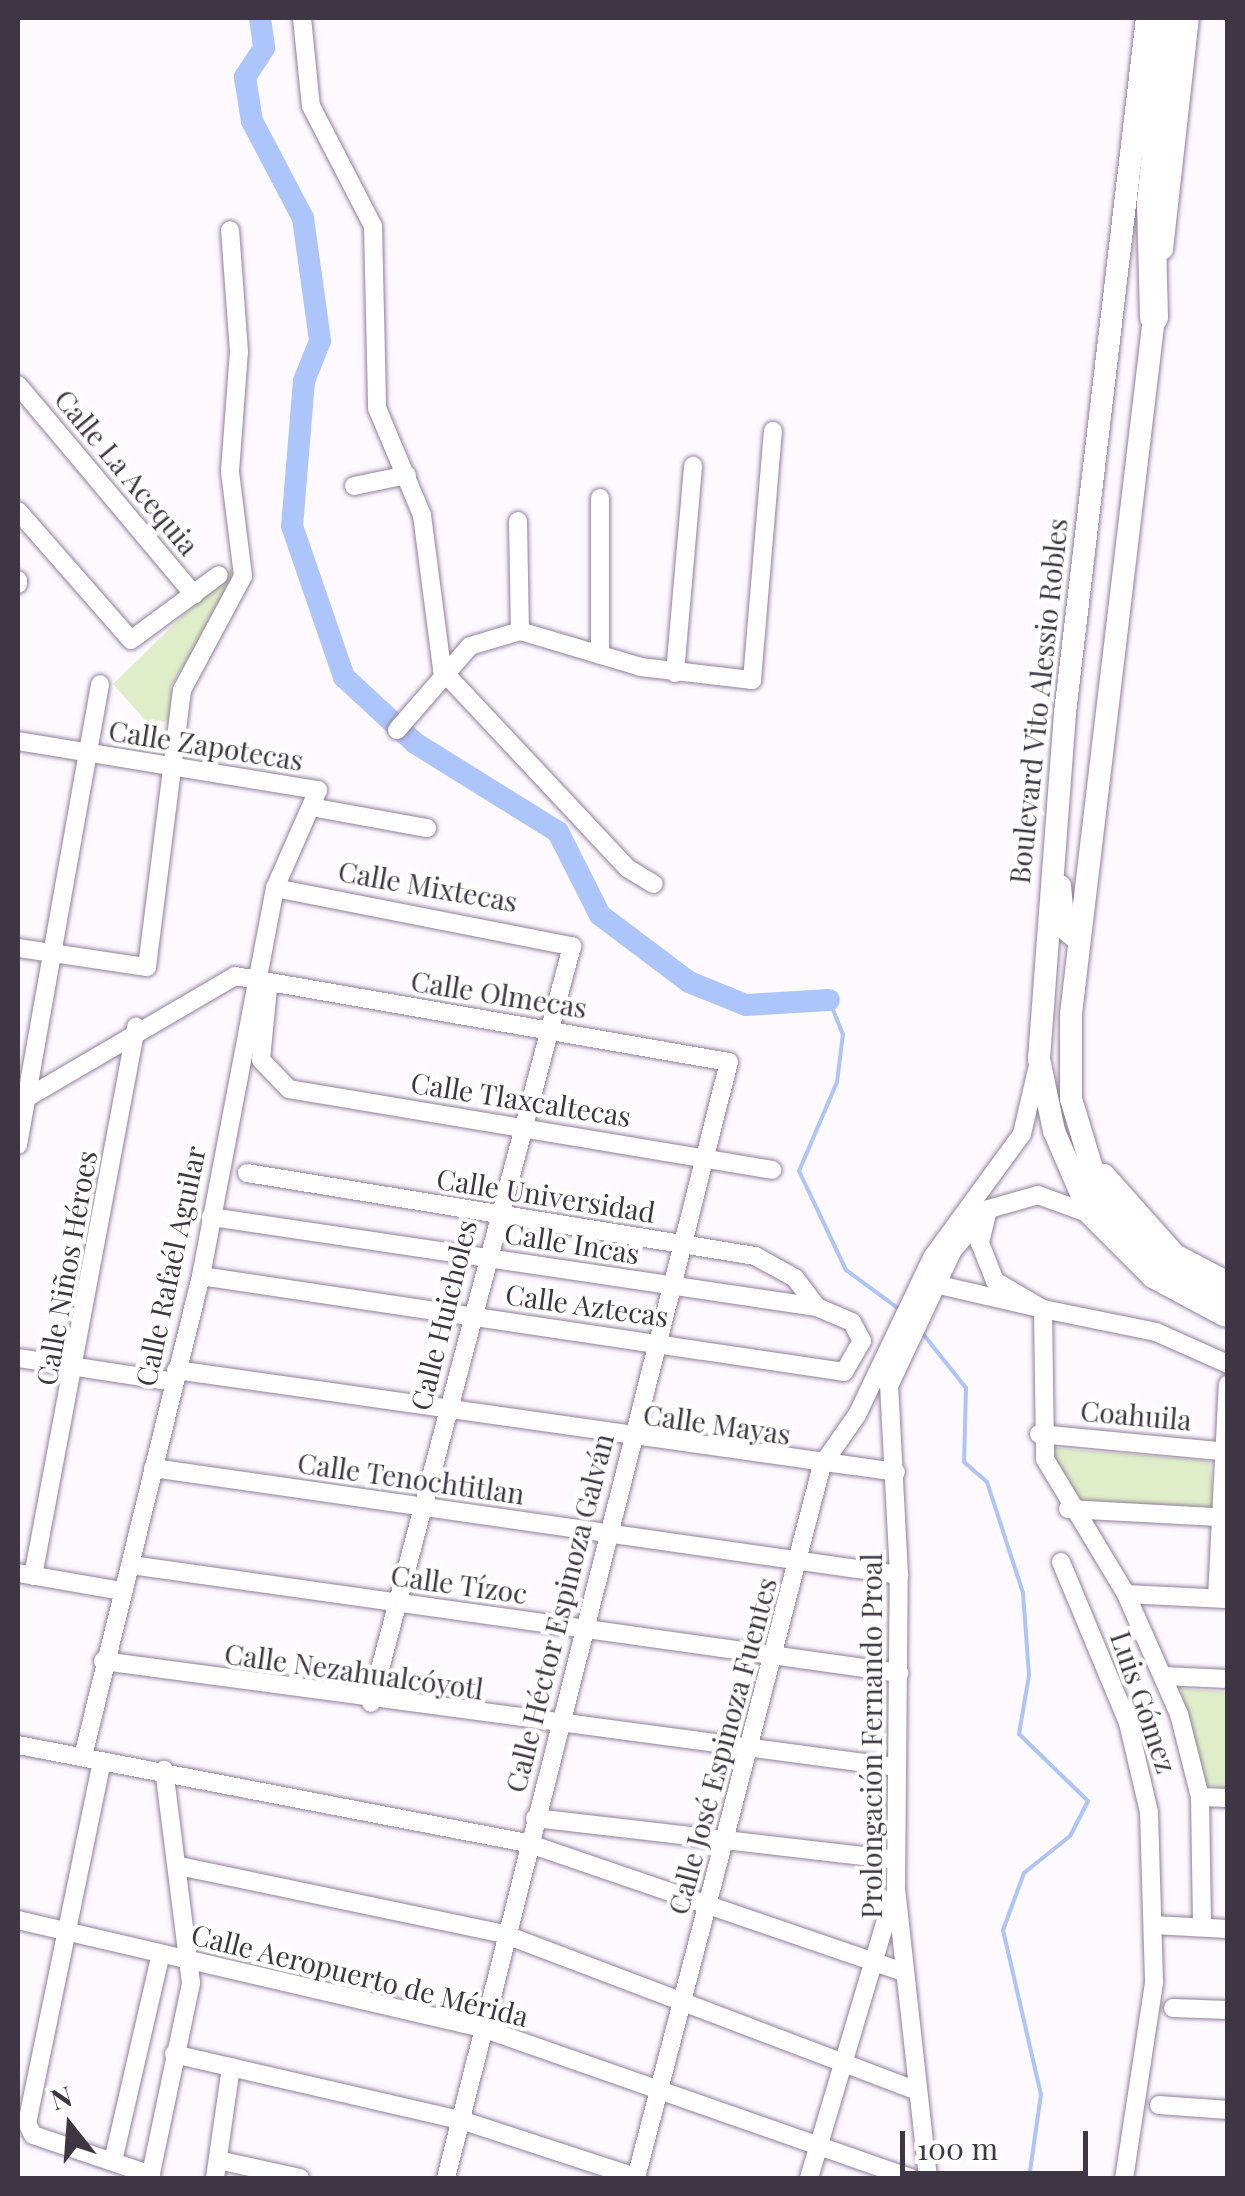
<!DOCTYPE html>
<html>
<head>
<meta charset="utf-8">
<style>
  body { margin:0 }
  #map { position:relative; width:1245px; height:2196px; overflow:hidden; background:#fdf9ff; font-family:"Playfair Display",serif }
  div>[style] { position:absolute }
  .green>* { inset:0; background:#dfeec9 }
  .stream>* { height:4px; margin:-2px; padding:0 2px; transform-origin:2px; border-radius:2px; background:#acc5fa }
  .river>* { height:22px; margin:-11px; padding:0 11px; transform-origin:11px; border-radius:11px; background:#acc5fa }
  .roads { filter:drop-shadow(0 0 2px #917f9a) drop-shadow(0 0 2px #917f9a) }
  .minor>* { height:18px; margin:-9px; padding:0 9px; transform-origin:9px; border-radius:9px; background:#fff }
  .major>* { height:22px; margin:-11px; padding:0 11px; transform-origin:11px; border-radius:11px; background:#fff }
  .highway>* { height:28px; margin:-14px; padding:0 14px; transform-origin:14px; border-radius:14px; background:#fff }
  span { translate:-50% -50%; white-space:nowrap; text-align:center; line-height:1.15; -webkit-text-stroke:8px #fff; paint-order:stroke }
  .street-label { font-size:28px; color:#3e3642 }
  .frame { position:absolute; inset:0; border:20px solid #3e3642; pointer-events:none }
  .north { position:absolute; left:20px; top:2076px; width:100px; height:100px; -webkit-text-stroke:8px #fff; paint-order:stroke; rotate:343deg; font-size:28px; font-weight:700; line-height:40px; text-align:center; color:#3e3642 }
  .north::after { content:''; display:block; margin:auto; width:35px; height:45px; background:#3e3642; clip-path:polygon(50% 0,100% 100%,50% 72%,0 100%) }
  .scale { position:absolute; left:900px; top:2131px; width:188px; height:45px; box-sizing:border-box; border:5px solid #3e3642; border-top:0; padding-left:12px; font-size:30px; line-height:35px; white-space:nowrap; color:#3e3642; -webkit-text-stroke:8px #fff; paint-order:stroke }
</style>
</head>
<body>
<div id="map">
  <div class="green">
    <div style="clip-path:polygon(236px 564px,241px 576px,171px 686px,172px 719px,150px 726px,113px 684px)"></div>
    <div style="clip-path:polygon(1045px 1447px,1210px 1461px,1214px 1509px,1070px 1500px)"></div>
    <div style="clip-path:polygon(1180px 1688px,1227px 1692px,1227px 1787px,1207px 1786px)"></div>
  </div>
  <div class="stream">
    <div style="left:829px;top:1000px;width:37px;rotate:68deg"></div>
    <div style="left:843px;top:1034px;width:48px;rotate:97.1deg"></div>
    <div style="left:837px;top:1082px;width:97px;rotate:113.1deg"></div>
    <div style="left:799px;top:1171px;width:110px;rotate:64.6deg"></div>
    <div style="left:846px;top:1270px;width:66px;rotate:36.3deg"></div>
    <div style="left:920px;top:1330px;width:74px;rotate:51.6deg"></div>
    <div style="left:966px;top:1388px;width:74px;rotate:91.5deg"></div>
    <div style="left:964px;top:1462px;width:30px;rotate:41deg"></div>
    <div style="left:987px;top:1482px;width:117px;rotate:72deg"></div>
    <div style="left:1023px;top:1593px;width:82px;rotate:85.8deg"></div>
    <div style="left:1029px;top:1675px;width:60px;rotate:99.6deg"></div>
    <div style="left:1019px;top:1734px;width:96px;rotate:44.2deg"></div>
    <div style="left:1088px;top:1801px;width:39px;rotate:117deg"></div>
    <div style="left:1070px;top:1836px;width:59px;rotate:141.2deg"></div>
    <div style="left:1024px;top:1873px;width:61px;rotate:110.2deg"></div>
    <div style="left:1003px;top:1930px;width:168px;rotate:77deg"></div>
    <div style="left:1041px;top:2094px;width:85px;rotate:98.1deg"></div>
  </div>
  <div class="river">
    <div style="left:260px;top:18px;width:30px;rotate:82deg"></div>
    <div style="left:264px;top:48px;width:35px;rotate:123deg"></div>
    <div style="left:245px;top:77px;width:45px;rotate:81deg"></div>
    <div style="left:252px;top:121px;width:110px;rotate:62.3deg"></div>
    <div style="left:303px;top:218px;width:124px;rotate:82.1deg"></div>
    <div style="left:320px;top:341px;width:43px;rotate:111.8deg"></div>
    <div style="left:304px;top:381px;width:145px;rotate:94.7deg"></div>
    <div style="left:292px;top:526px;width:160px;rotate:71deg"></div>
    <div style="left:344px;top:677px;width:97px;rotate:42.9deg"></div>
    <div style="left:415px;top:743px;width:168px;rotate:31.9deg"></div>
    <div style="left:558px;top:832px;width:93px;rotate:63.2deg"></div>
    <div style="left:600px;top:915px;width:111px;rotate:37deg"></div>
    <div style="left:689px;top:982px;width:61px;rotate:22deg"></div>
    <div style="left:746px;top:1005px;width:83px;rotate:-3.4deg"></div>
  </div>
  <div class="roads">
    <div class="minor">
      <div style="left:302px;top:18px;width:88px;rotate:84.2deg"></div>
      <div style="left:311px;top:106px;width:135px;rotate:62.7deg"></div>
      <div style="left:373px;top:226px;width:182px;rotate:88.7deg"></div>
      <div style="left:377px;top:408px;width:116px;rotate:67.2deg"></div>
      <div style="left:422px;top:515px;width:156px;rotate:82.6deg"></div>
      <div style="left:18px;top:385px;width:274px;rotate:50deg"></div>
      <div style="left:354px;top:486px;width:54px;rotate:-11.7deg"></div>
      <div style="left:600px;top:498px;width:157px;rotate:90deg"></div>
      <div style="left:18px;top:511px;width:171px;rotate:48.8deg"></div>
      <div style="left:131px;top:640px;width:109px;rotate:-36.5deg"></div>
      <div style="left:518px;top:521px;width:110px;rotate:89deg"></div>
      <div style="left:18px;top:584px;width:4px;rotate:-90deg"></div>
      <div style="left:442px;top:670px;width:271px;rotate:46.9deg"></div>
      <div style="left:627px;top:868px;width:31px;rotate:31deg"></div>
      <div style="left:675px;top:673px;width:208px;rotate:-85deg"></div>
      <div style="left:397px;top:730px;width:111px;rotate:-49deg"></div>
      <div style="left:470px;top:646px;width:52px;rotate:-16.7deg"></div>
      <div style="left:520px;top:631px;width:126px;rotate:16.6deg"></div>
      <div style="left:641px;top:667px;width:112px;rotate:6.7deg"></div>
      <div style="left:752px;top:680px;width:250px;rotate:-85.2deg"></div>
      <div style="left:18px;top:741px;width:304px;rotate:9.3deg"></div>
      <div style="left:318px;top:790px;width:107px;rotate:113.7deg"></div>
      <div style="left:275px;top:888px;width:395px;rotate:100.8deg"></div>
      <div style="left:201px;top:1276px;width:495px;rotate:103.8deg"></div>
      <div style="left:311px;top:807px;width:118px;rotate:10.3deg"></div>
      <div style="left:275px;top:888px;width:303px;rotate:11.1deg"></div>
      <div style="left:572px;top:946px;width:783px;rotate:104.87deg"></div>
      <div style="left:18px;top:948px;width:130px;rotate:8.4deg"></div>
      <div style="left:147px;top:967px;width:279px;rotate:-82.8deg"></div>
      <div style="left:182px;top:690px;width:129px;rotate:-61.8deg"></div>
      <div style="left:243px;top:576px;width:106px;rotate:-97.1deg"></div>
      <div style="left:230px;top:471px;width:119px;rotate:-85.7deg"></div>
      <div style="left:239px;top:352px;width:122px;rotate:-94.2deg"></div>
      <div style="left:268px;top:988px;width:72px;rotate:95.6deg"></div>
      <div style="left:261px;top:1060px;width:40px;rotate:46deg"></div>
      <div style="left:289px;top:1089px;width:490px;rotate:9.5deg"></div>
      <div style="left:18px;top:1103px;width:251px;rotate:-30.3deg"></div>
      <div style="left:235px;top:976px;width:501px;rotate:9.88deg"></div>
      <div style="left:729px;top:1062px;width:1151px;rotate:104.23deg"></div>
      <div style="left:18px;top:1145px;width:468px;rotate:-79.9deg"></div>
      <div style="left:247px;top:1173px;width:515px;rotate:9.28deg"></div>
      <div style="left:755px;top:1256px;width:46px;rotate:28.8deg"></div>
      <div style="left:795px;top:1278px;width:36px;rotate:53deg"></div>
      <div style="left:987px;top:1214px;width:30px;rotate:104deg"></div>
      <div style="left:980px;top:1243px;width:41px;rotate:68.5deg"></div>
      <div style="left:995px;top:1281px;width:56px;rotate:30.3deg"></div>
      <div style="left:1043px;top:1309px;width:115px;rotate:11.5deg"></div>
      <div style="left:1156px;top:1332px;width:79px;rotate:24deg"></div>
      <div style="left:201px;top:1276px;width:650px;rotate:8.49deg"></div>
      <div style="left:844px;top:1372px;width:36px;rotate:-60deg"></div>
      <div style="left:862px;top:1341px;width:21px;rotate:-118deg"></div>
      <div style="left:852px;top:1322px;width:38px;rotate:-157deg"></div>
      <div style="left:817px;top:1307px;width:613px;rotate:-171.55deg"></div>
      <div style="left:935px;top:1284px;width:111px;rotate:13deg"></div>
      <div style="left:1043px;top:1309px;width:150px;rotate:89.2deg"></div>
      <div style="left:1045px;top:1459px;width:157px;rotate:59deg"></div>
      <div style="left:1126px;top:1594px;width:131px;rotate:66.2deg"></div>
      <div style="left:1179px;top:1714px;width:86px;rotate:75.8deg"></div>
      <div style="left:1200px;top:1797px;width:130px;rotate:89.1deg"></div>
      <div style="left:18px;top:1358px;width:158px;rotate:8.7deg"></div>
      <div style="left:176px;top:1370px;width:727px;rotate:8.06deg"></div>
      <div style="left:1039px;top:1434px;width:190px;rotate:5.4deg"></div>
      <div style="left:153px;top:1468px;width:754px;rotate:8.16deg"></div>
      <div style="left:1068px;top:1509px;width:150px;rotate:3.1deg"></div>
      <div style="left:1061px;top:1562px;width:174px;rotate:67.4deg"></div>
      <div style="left:1128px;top:1723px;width:91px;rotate:76.7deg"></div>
      <div style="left:1149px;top:1812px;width:171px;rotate:88.3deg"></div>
      <div style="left:1154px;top:1983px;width:197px;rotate:98.7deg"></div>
      <div style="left:131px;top:1565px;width:776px;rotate:8deg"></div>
      <div style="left:18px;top:1573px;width:106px;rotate:9.8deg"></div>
      <div style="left:33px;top:1576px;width:559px;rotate:-79.37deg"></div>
      <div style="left:1126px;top:1594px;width:100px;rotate:2.9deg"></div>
      <div style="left:1217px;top:1598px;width:214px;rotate:-87.1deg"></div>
      <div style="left:103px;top:1661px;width:799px;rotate:7.62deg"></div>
      <div style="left:1163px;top:1676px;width:65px;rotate:2.6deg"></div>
      <div style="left:18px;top:1745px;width:518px;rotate:10.9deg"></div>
      <div style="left:527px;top:1843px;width:398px;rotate:18.9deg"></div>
      <div style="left:102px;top:1761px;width:370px;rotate:101.7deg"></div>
      <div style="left:27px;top:2123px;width:13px;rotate:63deg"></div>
      <div style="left:33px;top:2135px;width:125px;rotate:18.7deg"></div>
      <div style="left:1200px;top:1797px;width:28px;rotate:2deg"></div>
      <div style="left:535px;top:1818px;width:363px;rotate:6.6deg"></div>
      <div style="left:179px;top:1866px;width:332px;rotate:11.8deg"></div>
      <div style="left:504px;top:1934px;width:442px;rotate:20.8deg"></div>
      <div style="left:18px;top:1920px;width:476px;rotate:13.1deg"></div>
      <div style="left:482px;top:2028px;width:454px;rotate:19.3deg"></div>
      <div style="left:1153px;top:1925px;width:75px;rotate:3.1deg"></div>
      <div style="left:1173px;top:2008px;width:55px;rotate:2.1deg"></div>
      <div style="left:174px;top:2054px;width:294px;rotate:13deg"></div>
      <div style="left:461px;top:2120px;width:186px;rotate:18.1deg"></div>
      <div style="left:1159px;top:2105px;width:69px;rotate:4.1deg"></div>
      <div style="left:218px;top:2160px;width:84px;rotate:12.4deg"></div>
      <div style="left:113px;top:2161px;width:213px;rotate:-77deg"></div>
      <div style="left:150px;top:2178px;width:199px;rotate:-78.1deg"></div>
      <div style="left:191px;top:1983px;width:215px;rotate:-97.2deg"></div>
      <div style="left:215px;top:2178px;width:112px;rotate:-81.8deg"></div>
      <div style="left:636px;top:2178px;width:737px;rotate:-75.38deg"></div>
      <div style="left:822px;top:1465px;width:61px;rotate:-55deg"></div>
      <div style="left:857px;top:1415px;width:176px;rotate:-64.5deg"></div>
      <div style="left:933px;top:1256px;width:151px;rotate:-53.9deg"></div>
      <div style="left:1022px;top:1134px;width:71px;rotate:-76.9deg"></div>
      <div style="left:809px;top:2178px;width:293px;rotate:-73.4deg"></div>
      <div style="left:928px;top:2178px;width:290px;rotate:-96.3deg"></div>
      <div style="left:896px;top:1890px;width:315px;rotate:-89.5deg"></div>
      <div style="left:899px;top:1575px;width:189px;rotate:-93deg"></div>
      <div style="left:889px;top:1386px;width:150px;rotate:-64.8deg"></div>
      <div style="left:953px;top:1250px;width:55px;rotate:-48.7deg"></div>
      <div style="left:989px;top:1209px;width:51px;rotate:-15.9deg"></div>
      <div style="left:1038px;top:1195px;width:55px;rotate:20.1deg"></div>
    </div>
    <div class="major">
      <div style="left:1147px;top:18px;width:700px;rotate:96.73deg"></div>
      <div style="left:1065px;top:713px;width:347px;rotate:94.3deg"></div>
      <div style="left:1039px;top:1059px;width:74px;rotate:78.2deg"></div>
      <div style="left:1054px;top:1131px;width:90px;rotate:66.6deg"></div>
      <div style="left:1090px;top:1214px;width:89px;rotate:45deg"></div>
      <div style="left:1153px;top:1277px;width:81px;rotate:28.2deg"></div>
      <div style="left:1162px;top:249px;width:232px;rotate:-83.6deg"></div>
      <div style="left:1156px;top:301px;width:718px;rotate:96.8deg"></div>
      <div style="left:1071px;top:1014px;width:85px;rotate:90deg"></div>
      <div style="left:1071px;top:1099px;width:93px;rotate:73.1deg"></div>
      <div style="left:1098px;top:1188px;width:49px;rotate:57.6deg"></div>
      <div style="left:1124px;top:1229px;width:67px;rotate:40.8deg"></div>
      <div style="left:1175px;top:1273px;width:58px;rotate:26.6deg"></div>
      <div style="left:1060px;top:886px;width:42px;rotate:84.6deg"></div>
      <div style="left:1064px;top:928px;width:19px;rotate:39deg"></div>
      <div style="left:1104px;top:1175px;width:107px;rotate:48.4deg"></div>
      <div style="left:1175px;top:1255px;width:60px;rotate:27.8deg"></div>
    </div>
    <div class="highway">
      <div style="left:1154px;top:317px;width:114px;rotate:-91.5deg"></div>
      <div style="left:1151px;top:203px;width:186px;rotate:-84.4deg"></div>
    </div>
  </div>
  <div class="street-label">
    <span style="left:127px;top:472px;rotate:50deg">Calle La Acequia</span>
    <span style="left:1038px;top:701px;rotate:-84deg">Boulevard Vito Alessio Robles</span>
    <span style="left:206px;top:745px;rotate:9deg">Calle Zapotecas</span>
    <span style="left:428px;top:886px;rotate:10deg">Calle Mixtecas</span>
    <span style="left:499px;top:994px;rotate:9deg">Calle Olmecas</span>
    <span style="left:521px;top:1099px;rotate:9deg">Calle Tlaxcaltecas</span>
    <span style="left:546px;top:1195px;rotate:9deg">Calle Universidad</span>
    <span style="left:572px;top:1243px;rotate:9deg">Calle Incas</span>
    <span style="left:170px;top:1266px;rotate:-78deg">Calle Rafaél Aguilar</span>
    <span style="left:66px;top:1268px;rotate:-80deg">Calle Niños Héroes</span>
    <span style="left:587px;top:1305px;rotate:8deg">Calle Aztecas</span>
    <span style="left:443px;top:1315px;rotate:-76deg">Calle Huicholes</span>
    <span style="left:1136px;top:1415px;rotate:5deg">Coahuila</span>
    <span style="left:717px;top:1424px;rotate:8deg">Calle Mayas</span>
    <span style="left:411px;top:1478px;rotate:8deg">Calle Tenochtitlan</span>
    <span style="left:459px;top:1584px;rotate:8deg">Calle Tízoc</span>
    <span style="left:559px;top:1613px;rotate:-76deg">Calle Héctor Espinoza Galván</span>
    <span style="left:354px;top:1671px;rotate:8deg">Calle Nezahualcóyotl</span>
    <span style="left:1144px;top:1702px;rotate:71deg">Luis Gómez</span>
    <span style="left:871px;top:1736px;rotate:-90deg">Prolongación Fernando Proal</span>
    <span style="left:722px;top:1746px;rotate:-75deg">Calle José Espinoza Fuentes</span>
    <span style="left:360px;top:1975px;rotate:14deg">Calle Aeropuerto de Mérida</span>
  </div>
  <div class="frame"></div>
  <div class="north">N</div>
  <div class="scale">100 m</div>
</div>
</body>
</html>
